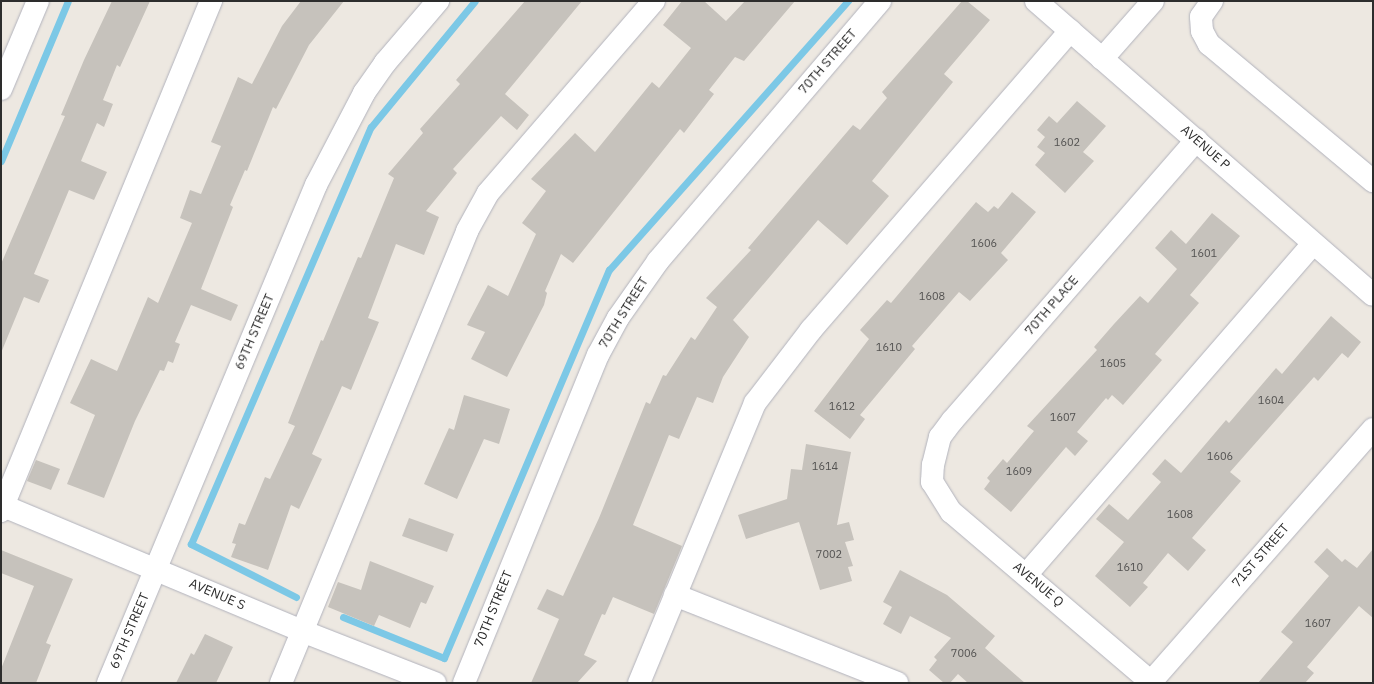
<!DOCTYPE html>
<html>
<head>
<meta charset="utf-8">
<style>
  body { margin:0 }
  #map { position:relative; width:1374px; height:684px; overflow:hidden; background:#ede8e1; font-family:"IBM Plex Sans",sans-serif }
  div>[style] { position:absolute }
  .stream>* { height:7px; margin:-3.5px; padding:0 3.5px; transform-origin:3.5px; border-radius:3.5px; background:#7cc8e6 }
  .building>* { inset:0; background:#c6c2bc }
  .roads { filter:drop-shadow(0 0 1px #b1b2bc) drop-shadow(0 0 1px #b1b2bc) }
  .minor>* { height:22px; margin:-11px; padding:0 11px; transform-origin:11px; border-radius:11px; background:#fff }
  span { translate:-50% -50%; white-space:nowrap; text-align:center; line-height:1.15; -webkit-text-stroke:3.5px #fff; paint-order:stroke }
  .number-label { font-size:11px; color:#535251 }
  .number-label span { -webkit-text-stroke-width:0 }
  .street-label { font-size:13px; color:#2d2d2d }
  .frame { position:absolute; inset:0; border:2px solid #2d2d2d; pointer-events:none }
</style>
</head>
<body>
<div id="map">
  <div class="stream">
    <div style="left:1px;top:161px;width:173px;rotate:-67.3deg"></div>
    <div style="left:296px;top:597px;width:118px;rotate:-153.2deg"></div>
    <div style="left:191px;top:544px;width:454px;rotate:-66.7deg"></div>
    <div style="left:371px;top:127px;width:163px;rotate:-50.5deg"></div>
    <div style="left:343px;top:617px;width:109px;rotate:22.1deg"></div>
    <div style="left:444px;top:658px;width:422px;rotate:-67deg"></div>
    <div style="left:609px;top:270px;width:360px;rotate:-48.4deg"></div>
  </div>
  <div class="building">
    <div style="clip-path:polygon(112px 1px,150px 1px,120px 67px,117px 65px,103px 100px,113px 104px,104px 127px,97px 123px,81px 161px,107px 172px,94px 200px,69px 190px,34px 274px,49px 280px,39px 303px,24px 297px,1px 353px,1px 264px,65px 116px,61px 115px,84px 60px)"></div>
    <div style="clip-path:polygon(301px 1px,344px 1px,309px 45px,276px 109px,273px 107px,247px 171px,245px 170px,230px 205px,233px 207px,201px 289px,238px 305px,231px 321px,191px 305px,175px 342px,180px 344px,173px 363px,168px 361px,164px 371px,160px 370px,135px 421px,104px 498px,67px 484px,95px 415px,70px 403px,91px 359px,117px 371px,148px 297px,158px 303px,192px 223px,180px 218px,190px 190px,201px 194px,221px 146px,211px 142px,238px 77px,252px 84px,282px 26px)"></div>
    <div style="clip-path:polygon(525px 1px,582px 1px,505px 94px,529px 115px,517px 130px,501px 116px,453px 169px,457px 173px,426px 211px,439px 217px,424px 255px,396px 244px,368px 318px,379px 322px,351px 390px,342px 386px,312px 454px,322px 459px,299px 509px,291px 505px,268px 570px,231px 557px,236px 544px,232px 543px,239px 523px,245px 525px,265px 477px,270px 479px,295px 426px,288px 423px,321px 340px,323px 341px,358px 257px,361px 258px,394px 178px,388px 174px,423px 133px,420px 129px,460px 84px,456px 80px)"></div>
    <div style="clip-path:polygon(682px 1px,704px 1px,726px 21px,745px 1px,795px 1px,744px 61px,735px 57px,709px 90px,714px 94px,684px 133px,680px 129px,573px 263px,561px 254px,545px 291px,547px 293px,544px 305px,507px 377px,471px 359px,485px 332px,467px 325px,488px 285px,508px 296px,536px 234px,522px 223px,546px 191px,531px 179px,575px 133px,595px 152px,652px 82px,659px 88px,691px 48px,663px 25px)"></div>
    <div style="clip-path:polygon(962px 1px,967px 1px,990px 20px,944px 74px,953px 82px,872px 181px,889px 196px,847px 245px,818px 220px,733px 320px,749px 337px,723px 377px,713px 403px,697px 397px,679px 439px,669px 435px,633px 525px,682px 546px,654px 614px,613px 597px,605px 615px,602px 614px,584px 655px,597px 661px,577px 683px,531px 683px,559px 619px,537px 609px,547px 589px,563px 596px,599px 518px,646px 402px,650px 404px,663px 375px,666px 376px,691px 337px,695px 340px,717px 307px,706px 298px,751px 250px,748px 248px,853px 125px,860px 130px,887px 98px,882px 92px)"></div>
    <div style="clip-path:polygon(1077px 101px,1106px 126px,1083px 152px,1094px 161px,1065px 193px,1035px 165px,1045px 153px,1037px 147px,1045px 137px,1037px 130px,1049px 116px,1057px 123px)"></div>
    <div style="clip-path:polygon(1012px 192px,1036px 212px,1001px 253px,1008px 260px,970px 301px,959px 292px,912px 346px,915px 349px,860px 415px,865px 419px,850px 439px,814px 411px,869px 339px,860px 330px,887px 300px,891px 303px,976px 202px,988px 212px,994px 206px,998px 209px)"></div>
    <div style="clip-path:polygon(1212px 213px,1240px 236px,1190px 295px,1199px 303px,1155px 354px,1162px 360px,1123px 405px,1112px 395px,1108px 400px,1106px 398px,1077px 432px,1088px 441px,1075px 456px,1066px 447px,1011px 512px,984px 489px,990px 481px,987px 478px,1003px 459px,1007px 463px,1034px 431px,1027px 426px,1097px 350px,1094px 347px,1114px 324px,1140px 296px,1148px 303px,1177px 269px,1155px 248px,1171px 230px,1186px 244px)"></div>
    <div style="clip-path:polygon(1331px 316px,1361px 342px,1348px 358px,1342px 353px,1318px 381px,1314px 377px,1230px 472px,1241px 481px,1192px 538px,1206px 550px,1188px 571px,1168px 553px,1143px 583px,1148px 587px,1130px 607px,1095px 576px,1124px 542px,1096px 519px,1109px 504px,1128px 520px,1161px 482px,1152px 474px,1165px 459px,1181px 473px,1226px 420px,1229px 423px,1276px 368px,1282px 374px)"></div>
    <div style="clip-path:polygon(464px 395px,510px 409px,499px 444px,484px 439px,457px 499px,424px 484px,449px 428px,454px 430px)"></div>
    <div style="clip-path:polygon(806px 444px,851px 452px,837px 525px,849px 522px,854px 540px,845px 542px,853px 566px,848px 567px,852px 581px,820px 590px,799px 522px,746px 539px,738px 515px,787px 499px,791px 469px,802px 470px)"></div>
    <div style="clip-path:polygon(36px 460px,60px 469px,51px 490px,27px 481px)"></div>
    <div style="clip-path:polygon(409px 518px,454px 534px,447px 552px,402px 536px)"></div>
    <div style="clip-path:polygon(1327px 548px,1342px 562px,1345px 559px,1357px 568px,1373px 549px,1373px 618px,1359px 606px,1307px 667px,1314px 673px,1305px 683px,1258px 683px,1293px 642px,1281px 632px,1329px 576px,1314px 562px)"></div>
    <div style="clip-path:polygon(1px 550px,73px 579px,46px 643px,51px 645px,36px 683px,1px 683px,1px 669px,34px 586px,1px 573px)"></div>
    <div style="clip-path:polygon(370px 561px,434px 586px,426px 604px,421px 602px,410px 628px,379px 615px,374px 626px,328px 607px,338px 582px,361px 590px)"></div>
    <div style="clip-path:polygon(900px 570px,947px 595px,995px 636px,985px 648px,1025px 683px,968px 683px,958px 674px,950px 683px,944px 683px,929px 670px,937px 660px,934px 657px,951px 638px,910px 616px,901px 634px,883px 624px,892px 607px,883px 602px)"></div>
    <div style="clip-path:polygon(205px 634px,233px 647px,216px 683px,176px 683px,191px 653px,194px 655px)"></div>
  </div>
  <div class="roads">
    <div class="minor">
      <div style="left:1036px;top:1px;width:447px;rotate:41.1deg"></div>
      <div style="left:1212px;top:1px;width:19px;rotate:125deg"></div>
      <div style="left:1201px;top:17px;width:14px;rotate:86deg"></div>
      <div style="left:1202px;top:31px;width:15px;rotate:62deg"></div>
      <div style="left:1209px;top:44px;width:214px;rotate:39.9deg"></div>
      <div style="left:1102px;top:59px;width:77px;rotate:-48.7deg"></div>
      <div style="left:1px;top:89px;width:95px;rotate:-67.2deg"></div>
      <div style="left:1px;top:505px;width:326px;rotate:22.7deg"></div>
      <div style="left:302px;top:631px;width:143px;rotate:21.4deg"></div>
      <div style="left:1px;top:511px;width:552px;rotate:-67.62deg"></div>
      <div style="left:1026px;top:575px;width:438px;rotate:-49.1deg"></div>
      <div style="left:675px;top:595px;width:239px;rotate:21.6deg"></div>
      <div style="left:1151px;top:682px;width:262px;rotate:-139.6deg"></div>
      <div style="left:951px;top:512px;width:36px;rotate:-122deg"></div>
      <div style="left:932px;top:482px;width:17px;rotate:-87deg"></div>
      <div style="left:933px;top:465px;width:29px;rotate:-76deg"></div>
      <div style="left:940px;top:437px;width:21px;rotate:-53deg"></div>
      <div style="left:953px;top:420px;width:371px;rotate:-49deg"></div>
      <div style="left:108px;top:683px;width:540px;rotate:-67.33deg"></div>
      <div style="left:316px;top:185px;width:104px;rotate:-62.4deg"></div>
      <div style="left:364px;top:93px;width:37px;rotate:-55deg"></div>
      <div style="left:385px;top:63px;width:82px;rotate:-49.5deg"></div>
      <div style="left:281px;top:683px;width:489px;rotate:-67.6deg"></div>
      <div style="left:467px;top:231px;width:43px;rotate:-61.1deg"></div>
      <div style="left:488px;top:193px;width:254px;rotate:-49.2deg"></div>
      <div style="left:464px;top:683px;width:354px;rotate:-67.8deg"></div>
      <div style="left:598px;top:355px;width:42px;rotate:-61.6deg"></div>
      <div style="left:618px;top:318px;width:70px;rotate:-54.9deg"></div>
      <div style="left:658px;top:261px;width:342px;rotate:-49.5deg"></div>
      <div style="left:639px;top:683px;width:303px;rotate:-67.5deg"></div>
      <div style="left:755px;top:403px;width:92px;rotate:-52.5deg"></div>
      <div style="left:811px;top:330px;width:396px;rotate:-49.1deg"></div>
      <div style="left:1150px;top:683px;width:338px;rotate:-48.7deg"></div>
    </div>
  </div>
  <div class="number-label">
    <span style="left:1067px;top:142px">1602</span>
    <span style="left:984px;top:243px">1606</span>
    <span style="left:1204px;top:253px">1601</span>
    <span style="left:932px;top:296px">1608</span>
    <span style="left:889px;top:347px">1610</span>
    <span style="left:1113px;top:363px">1605</span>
    <span style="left:1271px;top:400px">1604</span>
    <span style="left:842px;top:406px">1612</span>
    <span style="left:1063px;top:417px">1607</span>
    <span style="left:1220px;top:456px">1606</span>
    <span style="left:825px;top:466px">1614</span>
    <span style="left:1019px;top:471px">1609</span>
    <span style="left:1180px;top:514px">1608</span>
    <span style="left:829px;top:554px">7002</span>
    <span style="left:1130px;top:567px">1610</span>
    <span style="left:1318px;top:623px">1607</span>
    <span style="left:964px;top:653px">7006</span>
  </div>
  <div class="street-label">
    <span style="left:828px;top:62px;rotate:-49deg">70TH STREET</span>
    <span style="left:1205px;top:148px;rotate:41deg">AVENUE P</span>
    <span style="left:1052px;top:306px;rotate:-49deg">70TH PLACE</span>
    <span style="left:624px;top:313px;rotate:-58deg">70TH STREET</span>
    <span style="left:255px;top:332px;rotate:-67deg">69TH STREET</span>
    <span style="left:1261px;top:556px;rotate:-49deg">71ST STREET</span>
    <span style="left:1038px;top:585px;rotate:40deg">AVENUE Q</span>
    <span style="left:217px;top:595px;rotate:23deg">AVENUE S</span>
    <span style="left:494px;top:609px;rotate:-68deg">70TH STREET</span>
    <span style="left:130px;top:631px;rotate:-67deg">69TH STREET</span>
  </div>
  <div class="frame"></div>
</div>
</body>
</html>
